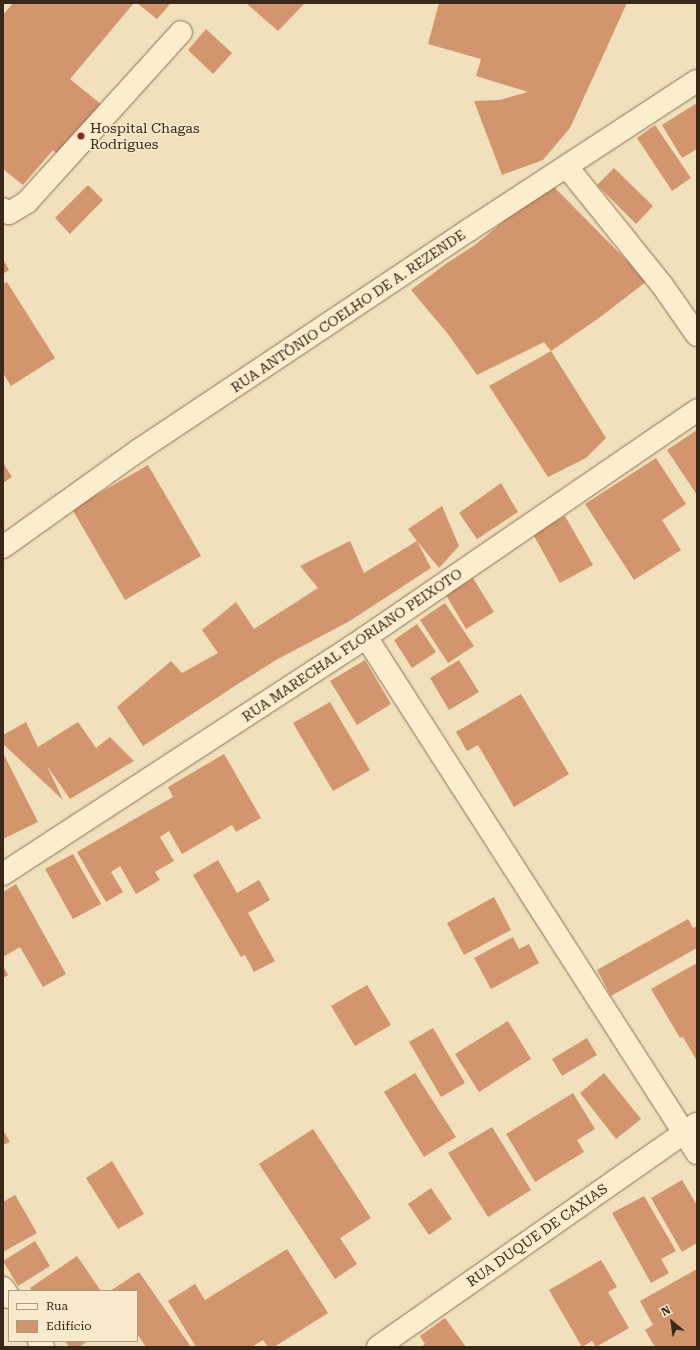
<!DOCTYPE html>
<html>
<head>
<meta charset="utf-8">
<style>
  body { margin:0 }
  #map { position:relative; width:700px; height:1350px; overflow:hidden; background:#f1e0bc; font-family:"Roboto Serif",serif }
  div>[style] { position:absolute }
  .building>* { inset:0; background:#d3956e }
  .roads { filter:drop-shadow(0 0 1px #8a6f54) drop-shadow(0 0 1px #8a6f54) }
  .minor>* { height:22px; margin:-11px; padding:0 11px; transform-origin:11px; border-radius:11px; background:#fcedcf }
  .dots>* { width:11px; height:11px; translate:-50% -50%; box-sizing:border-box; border:2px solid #f8eacc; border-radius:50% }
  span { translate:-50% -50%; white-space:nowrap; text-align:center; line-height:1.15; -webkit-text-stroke:3px #f8eacc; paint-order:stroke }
  .poi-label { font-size:14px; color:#38281a }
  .left { translate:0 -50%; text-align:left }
  .street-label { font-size:14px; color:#38281a }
  .frame { position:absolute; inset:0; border:4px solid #38281a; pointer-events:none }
  .legend { position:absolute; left:8px; top:1290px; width:130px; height:52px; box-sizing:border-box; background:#f8eacc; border:1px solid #ab9c85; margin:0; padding:5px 7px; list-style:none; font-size:12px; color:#38281a }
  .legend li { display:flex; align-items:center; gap:8px; height:20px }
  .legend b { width:20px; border:1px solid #ab9c85 }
  .north { position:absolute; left:652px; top:1302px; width:40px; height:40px; -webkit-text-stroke:3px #f8eacc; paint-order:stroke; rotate:331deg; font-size:11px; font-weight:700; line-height:16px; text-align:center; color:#38281a }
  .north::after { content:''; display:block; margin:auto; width:14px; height:18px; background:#38281a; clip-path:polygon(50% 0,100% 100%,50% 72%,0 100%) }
</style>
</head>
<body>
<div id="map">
  <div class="building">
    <div style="clip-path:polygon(13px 3px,134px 3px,70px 79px,102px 105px,59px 156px,53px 150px,23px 185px,3px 169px,3px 15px)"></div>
    <div style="clip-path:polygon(137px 3px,171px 3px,157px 19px)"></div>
    <div style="clip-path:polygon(246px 3px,305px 3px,278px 31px)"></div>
    <div style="clip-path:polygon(439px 3px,627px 3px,570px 128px,543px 160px,502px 175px,474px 101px,499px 100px,528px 92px,476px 76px,481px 59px,428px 44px)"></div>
    <div style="clip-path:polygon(206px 29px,232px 53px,213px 74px,188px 50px)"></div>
    <div style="clip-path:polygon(697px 103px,697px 149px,682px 158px,662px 125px)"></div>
    <div style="clip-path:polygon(655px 125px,691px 178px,672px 191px,637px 138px)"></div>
    <div style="clip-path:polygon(614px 168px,653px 206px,636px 224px,597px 185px)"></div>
    <div style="clip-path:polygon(88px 185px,103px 200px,70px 234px,55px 218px)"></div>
    <div style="clip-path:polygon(554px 187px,647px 281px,599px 318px,551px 351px,606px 438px,586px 458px,548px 477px,489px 386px,551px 351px,544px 342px,477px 375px,448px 334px,411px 290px,447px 263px,475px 245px,516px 211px)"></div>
    <div style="clip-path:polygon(3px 259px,9px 270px,3px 274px)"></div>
    <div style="clip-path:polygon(7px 282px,55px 358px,11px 386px,3px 373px,3px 284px)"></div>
    <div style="clip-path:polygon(697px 430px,697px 495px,667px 450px)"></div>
    <div style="clip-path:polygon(656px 458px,686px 504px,662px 520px,681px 550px,634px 580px,585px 504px)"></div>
    <div style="clip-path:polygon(3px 463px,12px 477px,3px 483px)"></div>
    <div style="clip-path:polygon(148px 465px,201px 556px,125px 600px,72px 509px)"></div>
    <div style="clip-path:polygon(501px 483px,518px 512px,477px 539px,459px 513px)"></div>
    <div style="clip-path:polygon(442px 506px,459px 546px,439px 568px,417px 541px,431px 568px,348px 622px,276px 660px,238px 684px,143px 746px,117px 707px,171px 661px,182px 673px,218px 653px,202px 630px,236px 602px,254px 629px,318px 588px,300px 566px,350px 541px,364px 573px,417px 541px,408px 529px)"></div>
    <div style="clip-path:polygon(565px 516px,593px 565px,560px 583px,533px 534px)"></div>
    <div style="clip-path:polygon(473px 578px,494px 612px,466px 629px,446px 595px)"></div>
    <div style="clip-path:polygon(445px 603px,474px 646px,448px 663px,420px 620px)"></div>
    <div style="clip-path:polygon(417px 624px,436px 652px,412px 668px,394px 640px)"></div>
    <div style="clip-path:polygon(365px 660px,391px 704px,357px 725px,330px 681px)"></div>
    <div style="clip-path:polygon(459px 660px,479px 692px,449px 710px,430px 678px)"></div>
    <div style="clip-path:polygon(521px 694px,569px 774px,514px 807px,478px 745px,467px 751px,456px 732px)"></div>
    <div style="clip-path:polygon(330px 702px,370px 770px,333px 791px,293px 723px)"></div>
    <div style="clip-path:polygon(26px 722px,38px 747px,78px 722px,96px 748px,110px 737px,134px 761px,70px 799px,47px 766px,63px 800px,3px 744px,3px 735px)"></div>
    <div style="clip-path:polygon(3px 753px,38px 822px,3px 839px)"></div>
    <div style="clip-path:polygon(224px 754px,261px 818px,236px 832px,232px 825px,182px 854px,169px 831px,160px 837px,174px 861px,155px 872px,160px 880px,136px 894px,120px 866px,111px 872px,123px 892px,106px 902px,77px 852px,173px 797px,168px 787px)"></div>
    <div style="clip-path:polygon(73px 854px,101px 904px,73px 919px,45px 869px)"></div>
    <div style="clip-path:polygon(218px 860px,237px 893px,259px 880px,270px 900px,248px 913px,275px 961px,254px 972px,245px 955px,241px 957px,193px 875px)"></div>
    <div style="clip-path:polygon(16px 884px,66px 974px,43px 987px,20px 947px,3px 957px,3px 892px)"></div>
    <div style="clip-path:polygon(494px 897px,511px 930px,464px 955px,447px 923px)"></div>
    <div style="clip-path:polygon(688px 919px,693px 928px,697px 926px,697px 948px,611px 996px,597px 970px)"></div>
    <div style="clip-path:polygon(513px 937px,519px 949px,529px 944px,539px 963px,491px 989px,474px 958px)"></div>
    <div style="clip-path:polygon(697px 963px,697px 1061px,683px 1037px,680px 1038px,651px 989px)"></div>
    <div style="clip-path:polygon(3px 966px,8px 975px,3px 978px)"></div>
    <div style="clip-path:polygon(367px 985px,391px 1025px,355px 1046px,331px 1006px)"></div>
    <div style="clip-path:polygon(508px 1021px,531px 1059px,479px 1092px,455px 1054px)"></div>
    <div style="clip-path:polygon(433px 1028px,465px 1083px,441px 1097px,409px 1042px)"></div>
    <div style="clip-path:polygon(587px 1038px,597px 1055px,562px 1076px,552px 1059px)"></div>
    <div style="clip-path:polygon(415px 1073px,456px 1137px,424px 1157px,384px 1092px)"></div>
    <div style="clip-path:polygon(604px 1073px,641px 1119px,616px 1139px,580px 1093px)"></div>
    <div style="clip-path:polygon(573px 1093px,595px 1129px,577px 1140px,584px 1152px,535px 1182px,506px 1134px)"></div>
    <div style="clip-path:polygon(492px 1127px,531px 1190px,488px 1217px,448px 1153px)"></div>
    <div style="clip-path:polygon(313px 1129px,371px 1218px,340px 1238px,357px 1264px,335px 1279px,259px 1164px)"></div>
    <div style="clip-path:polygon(3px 1130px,10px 1142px,3px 1145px)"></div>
    <div style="clip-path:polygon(112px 1161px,144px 1214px,118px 1229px,86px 1178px)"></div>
    <div style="clip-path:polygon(682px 1180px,697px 1205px,697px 1243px,682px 1252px,651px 1198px)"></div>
    <div style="clip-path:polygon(431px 1188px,452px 1219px,429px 1235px,408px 1204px)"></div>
    <div style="clip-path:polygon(15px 1195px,37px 1233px,3px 1252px,3px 1202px)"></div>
    <div style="clip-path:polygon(644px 1196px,676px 1251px,661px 1259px,669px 1273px,651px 1283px,612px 1213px)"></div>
    <div style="clip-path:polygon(35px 1241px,50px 1266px,18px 1286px,3px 1261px)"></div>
    <div style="clip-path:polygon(287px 1249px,328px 1313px,274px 1347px,268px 1347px,263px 1340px,252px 1347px,196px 1347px,168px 1301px,195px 1284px,205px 1300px)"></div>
    <div style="clip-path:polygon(77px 1256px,101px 1291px,32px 1291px,30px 1288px)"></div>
    <div style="clip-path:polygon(601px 1260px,617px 1287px,608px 1292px,629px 1328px,596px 1347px,592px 1341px,582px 1347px,549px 1290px)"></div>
    <div style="clip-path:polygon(695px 1270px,697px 1271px,697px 1347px,655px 1347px,645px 1330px,653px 1325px,640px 1301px)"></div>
    <div style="clip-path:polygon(139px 1272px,191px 1347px,146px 1347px,137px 1334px,137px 1291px,110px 1291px)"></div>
    <div style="clip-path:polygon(445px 1318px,466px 1347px,421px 1347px,425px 1344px,420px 1336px)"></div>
    <div style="clip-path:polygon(65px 1341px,88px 1341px,79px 1347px,69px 1347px)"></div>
  </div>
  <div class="roads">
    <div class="minor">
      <div style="left:567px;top:167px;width:151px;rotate:51.2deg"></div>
      <div style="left:662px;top:285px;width:61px;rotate:55deg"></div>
      <div style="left:3px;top:209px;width:7px;rotate:34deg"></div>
      <div style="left:9px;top:213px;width:21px;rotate:-31deg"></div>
      <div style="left:27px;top:202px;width:229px;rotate:-47.8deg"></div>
      <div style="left:3px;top:547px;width:167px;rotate:-35.5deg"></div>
      <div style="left:139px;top:450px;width:397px;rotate:-33.7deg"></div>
      <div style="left:469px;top:230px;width:272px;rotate:-33.2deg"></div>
      <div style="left:366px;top:637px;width:613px;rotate:57.32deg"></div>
      <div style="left:3px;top:874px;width:434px;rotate:-33.1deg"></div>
      <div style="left:366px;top:637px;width:401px;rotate:-34.4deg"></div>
      <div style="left:3px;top:1288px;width:11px;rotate:56deg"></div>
      <div style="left:39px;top:1341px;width:7px;rotate:56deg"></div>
      <div style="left:378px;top:1347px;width:389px;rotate:-35deg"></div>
    </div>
  </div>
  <div class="dots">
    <div style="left:81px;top:136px;background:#9e1f24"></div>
  </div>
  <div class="poi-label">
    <span class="left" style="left:90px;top:136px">Hospital Chagas<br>Rodrigues</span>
  </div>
  <div class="street-label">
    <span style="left:348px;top:311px;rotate:-34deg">RUA ANTÔNIO COELHO DE A. REZENDE</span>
    <span style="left:352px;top:645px;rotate:-34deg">RUA MARECHAL FLORIANO PEIXOTO</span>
    <span style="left:537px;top:1235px;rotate:-35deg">RUA DUQUE DE CAXIAS</span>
  </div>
  <div class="frame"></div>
  <ul class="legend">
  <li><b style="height:5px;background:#fcedcf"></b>Rua</li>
  <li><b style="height:11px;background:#d3956e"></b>Edifício</li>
  </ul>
  <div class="north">N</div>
</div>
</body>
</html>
